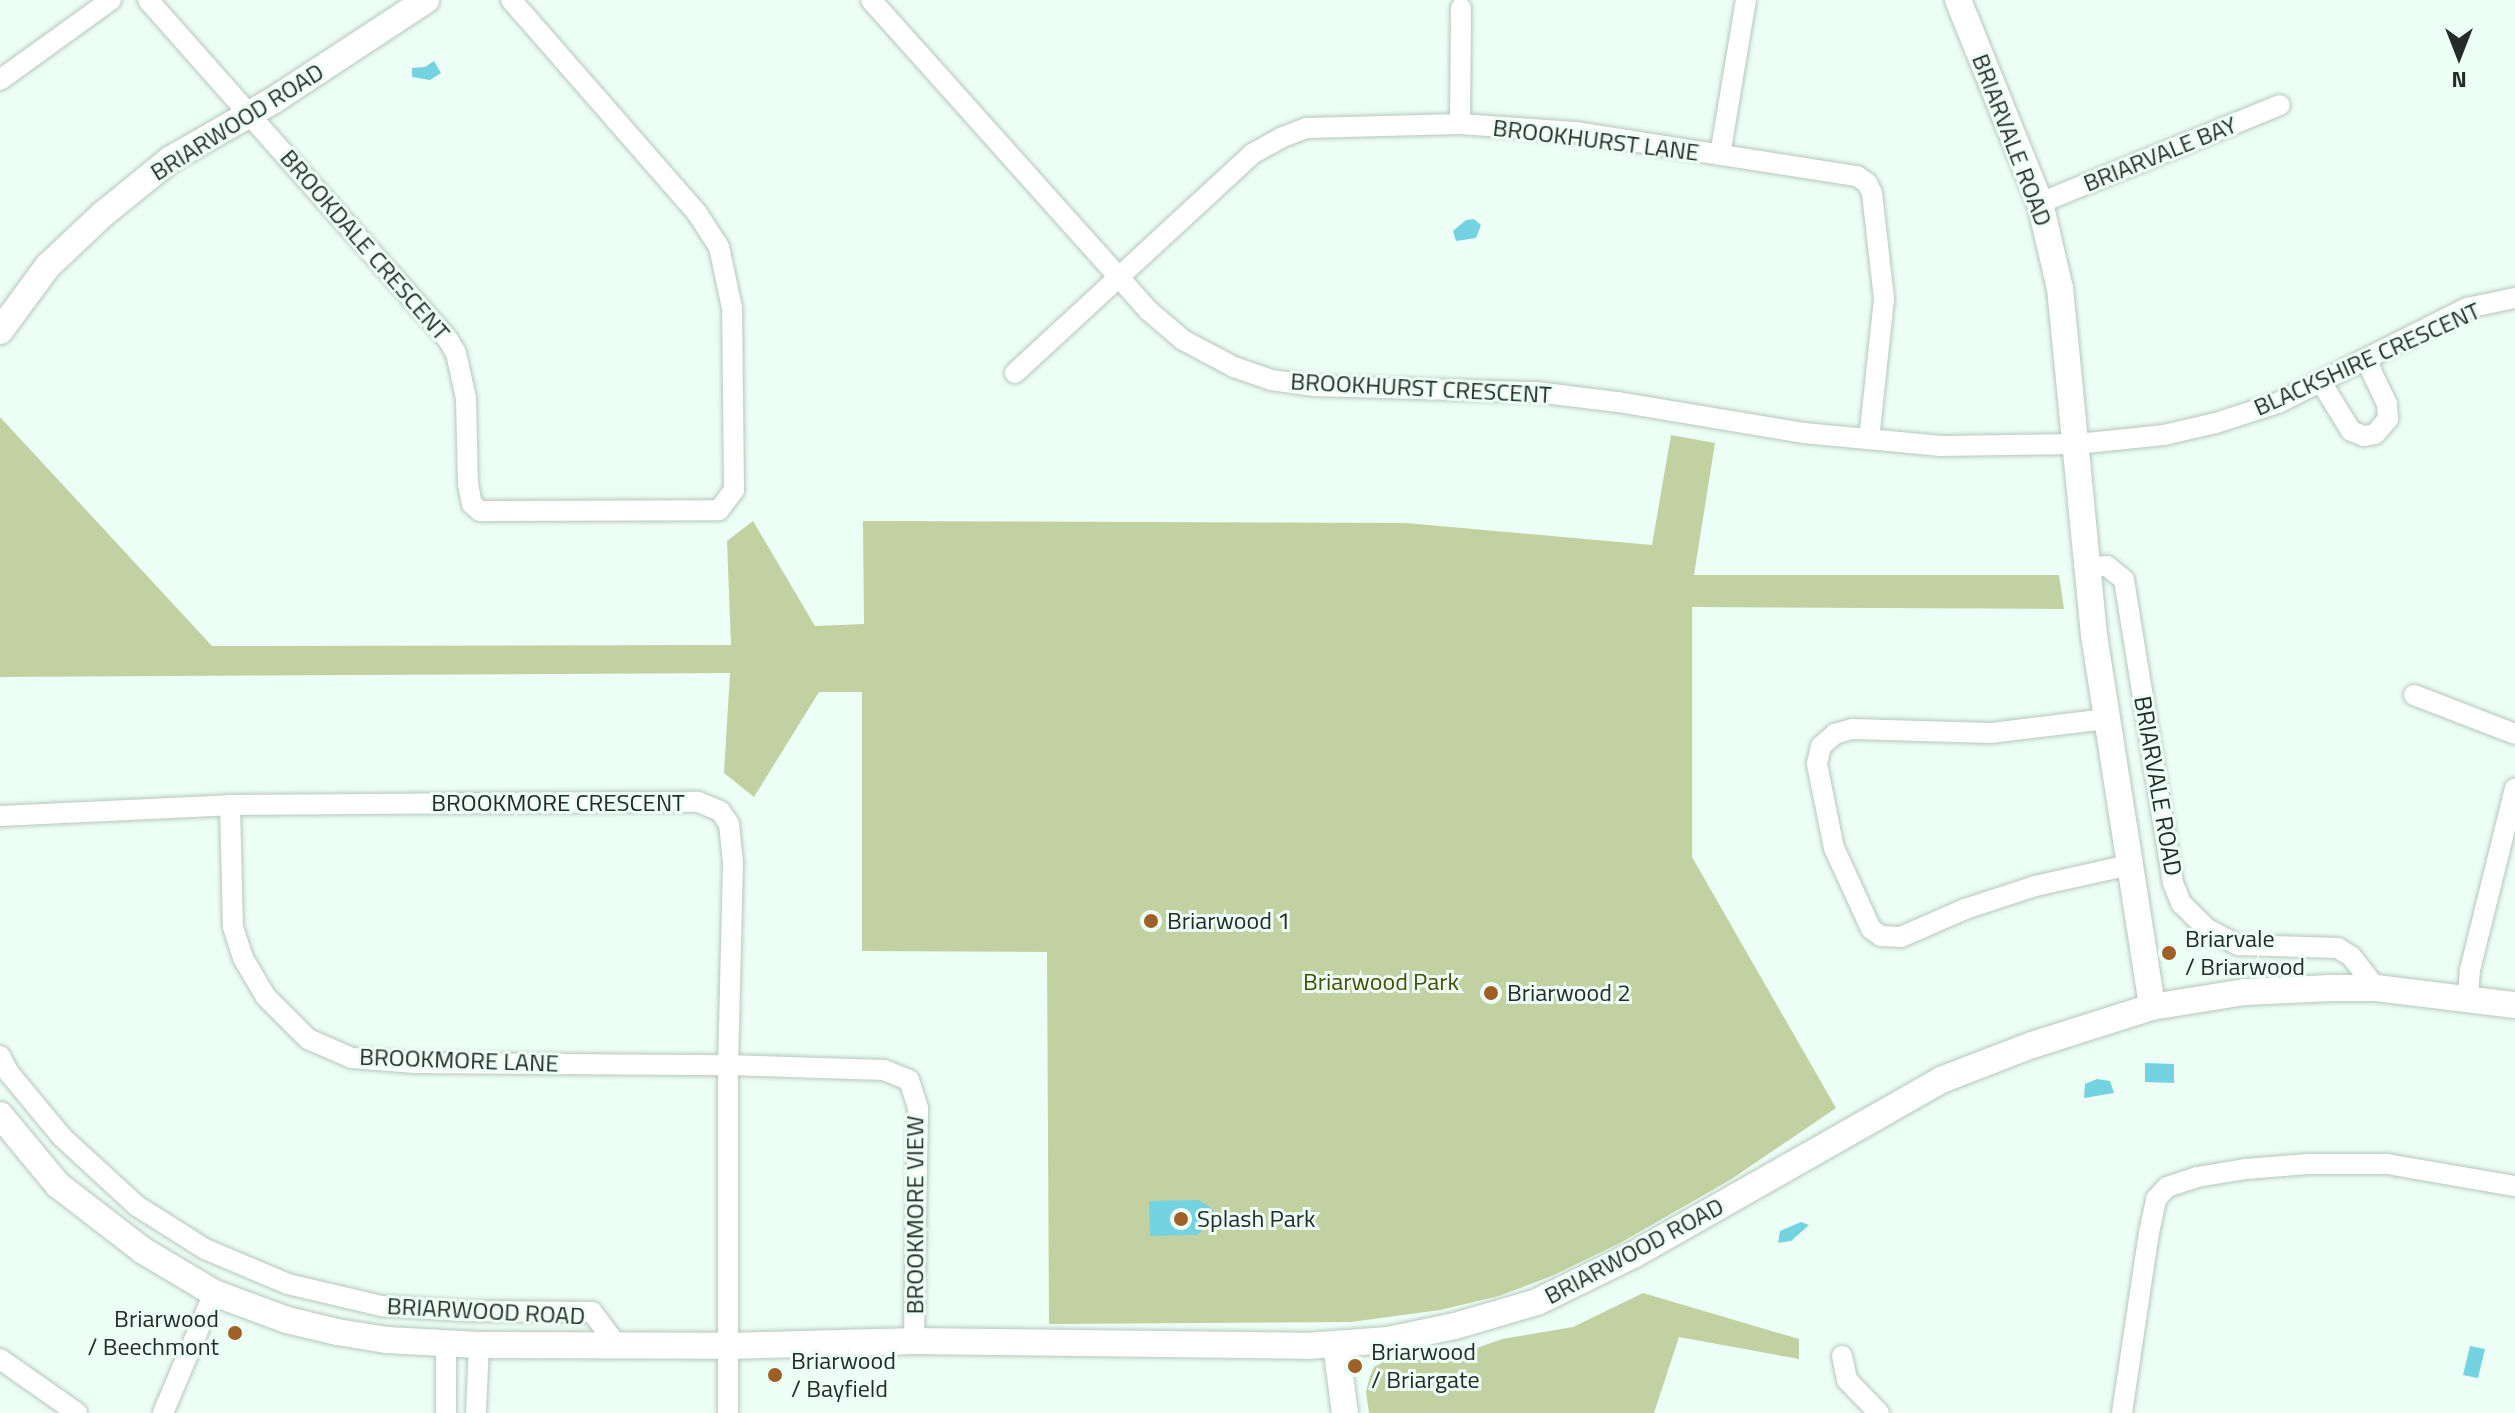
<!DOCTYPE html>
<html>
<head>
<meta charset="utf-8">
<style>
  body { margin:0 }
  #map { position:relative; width:2515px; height:1413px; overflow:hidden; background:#edfef6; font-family:"Titillium Web",sans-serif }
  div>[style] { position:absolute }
  .green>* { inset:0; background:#c1d1a1 }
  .water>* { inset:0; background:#73d3e1 }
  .roads { filter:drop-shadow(0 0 2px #b6c6be) drop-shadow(0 0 2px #b6c6be) }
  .minor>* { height:20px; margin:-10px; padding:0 10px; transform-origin:10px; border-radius:10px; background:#fff }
  .tertiary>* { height:26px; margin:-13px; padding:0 13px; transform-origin:13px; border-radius:13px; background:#fff }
  .dots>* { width:22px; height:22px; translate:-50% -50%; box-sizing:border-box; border:4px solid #edfef6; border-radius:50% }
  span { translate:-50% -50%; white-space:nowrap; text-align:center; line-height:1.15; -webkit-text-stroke:6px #edfef6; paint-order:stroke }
  .street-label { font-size:24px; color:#252b28 }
  .poi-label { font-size:24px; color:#252b28 }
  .left { translate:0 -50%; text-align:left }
  .right { translate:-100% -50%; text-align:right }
  .park-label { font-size:24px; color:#405101 }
  .north { position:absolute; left:2419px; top:16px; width:80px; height:80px; -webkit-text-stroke:6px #edfef6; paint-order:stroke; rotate:180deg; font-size:22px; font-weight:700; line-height:32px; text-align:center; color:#252b28 }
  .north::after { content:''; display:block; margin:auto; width:28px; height:36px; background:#252b28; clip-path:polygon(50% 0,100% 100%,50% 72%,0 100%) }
</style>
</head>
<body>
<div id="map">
  <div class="green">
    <div style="clip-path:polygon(0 417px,212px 646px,731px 645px,727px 541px,753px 521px,815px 626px,864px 624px,863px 521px,1406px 523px,1652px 545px,1671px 435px,1715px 443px,1694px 575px,2059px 575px,2064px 609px,1692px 607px,1692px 857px,1836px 1108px,1730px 1180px,1620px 1243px,1554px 1275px,1499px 1296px,1440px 1310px,1351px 1322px,1049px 1324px,1047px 952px,862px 951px,862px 692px,819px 692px,754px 797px,724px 773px,730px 673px,0 677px)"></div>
    <div style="clip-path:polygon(1643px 1293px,1799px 1339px,1799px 1359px,1679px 1337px,1654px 1413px,1369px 1413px,1366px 1392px,1370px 1376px,1374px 1367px,1387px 1360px,1423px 1360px,1474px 1349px,1502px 1339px,1573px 1327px)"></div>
  </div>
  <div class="water">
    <div style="clip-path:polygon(434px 61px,441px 73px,430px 80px,412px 77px,412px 68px,425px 67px)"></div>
    <div style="clip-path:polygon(1474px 219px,1481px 225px,1476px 238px,1456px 241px,1453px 231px,1466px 220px)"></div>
    <div style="clip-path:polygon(2145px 1063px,2174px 1064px,2174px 1083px,2145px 1082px)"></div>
    <div style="clip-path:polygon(2097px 1079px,2110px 1081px,2114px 1093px,2084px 1098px,2085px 1084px)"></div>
    <div style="clip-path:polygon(1199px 1200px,1213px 1209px,1214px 1216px,1198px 1235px,1150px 1236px,1149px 1201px)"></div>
    <div style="clip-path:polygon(1801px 1222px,1809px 1225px,1791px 1241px,1778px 1243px,1780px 1231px)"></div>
    <div style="clip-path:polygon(2470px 1346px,2485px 1349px,2478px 1378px,2463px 1375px)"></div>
  </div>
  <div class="roads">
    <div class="minor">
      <div style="left:148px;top:0;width:451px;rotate:48.5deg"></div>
      <div style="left:447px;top:338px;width:17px;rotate:59deg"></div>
      <div style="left:456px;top:353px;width:46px;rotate:77.5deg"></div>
      <div style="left:466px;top:398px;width:86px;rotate:88.7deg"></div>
      <div style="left:468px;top:484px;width:20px;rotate:79deg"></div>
      <div style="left:472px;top:504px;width:11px;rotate:41deg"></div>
      <div style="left:480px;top:511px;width:239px;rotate:-0.2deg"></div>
      <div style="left:719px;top:510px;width:25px;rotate:-53deg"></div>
      <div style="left:734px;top:490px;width:182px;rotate:-90.6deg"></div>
      <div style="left:732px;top:308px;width:62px;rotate:-102deg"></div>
      <div style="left:719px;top:247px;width:40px;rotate:-122.9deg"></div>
      <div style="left:697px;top:213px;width:283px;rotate:-131.1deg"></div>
      <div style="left:871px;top:0;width:417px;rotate:48.2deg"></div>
      <div style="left:1149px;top:311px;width:45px;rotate:40.5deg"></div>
      <div style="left:1183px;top:340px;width:58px;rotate:27.9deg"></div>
      <div style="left:1234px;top:367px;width:39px;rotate:19deg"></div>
      <div style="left:1271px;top:380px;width:44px;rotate:7.8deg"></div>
      <div style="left:1315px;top:386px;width:221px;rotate:1.6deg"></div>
      <div style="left:1536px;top:392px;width:83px;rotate:7deg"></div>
      <div style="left:1618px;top:402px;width:189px;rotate:9.5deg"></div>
      <div style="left:1804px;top:433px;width:138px;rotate:5.4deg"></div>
      <div style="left:1941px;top:446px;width:136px;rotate:-0.8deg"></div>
      <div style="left:2077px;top:444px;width:87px;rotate:-5.9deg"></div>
      <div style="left:2164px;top:435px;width:53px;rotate:-13deg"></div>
      <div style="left:2216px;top:423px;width:65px;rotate:-17.9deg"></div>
      <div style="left:2278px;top:403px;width:212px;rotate:-26.7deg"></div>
      <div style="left:2467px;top:308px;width:49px;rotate:-11.8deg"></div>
      <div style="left:0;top:80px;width:137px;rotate:-35.8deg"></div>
      <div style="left:1460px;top:124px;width:116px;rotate:-89.5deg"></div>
      <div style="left:1720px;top:155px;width:157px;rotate:-80.5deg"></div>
      <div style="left:2040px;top:203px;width:259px;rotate:-22.2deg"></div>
      <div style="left:1015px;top:373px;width:323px;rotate:-42.7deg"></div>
      <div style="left:1252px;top:154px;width:35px;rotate:-29deg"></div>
      <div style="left:1283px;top:137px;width:26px;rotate:-21deg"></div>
      <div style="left:1307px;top:128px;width:153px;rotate:-1.5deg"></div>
      <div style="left:1460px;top:124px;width:115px;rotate:4deg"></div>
      <div style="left:1575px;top:132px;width:285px;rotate:8.9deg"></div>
      <div style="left:1857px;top:176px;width:12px;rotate:35deg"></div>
      <div style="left:1867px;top:183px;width:11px;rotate:63deg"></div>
      <div style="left:1872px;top:193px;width:107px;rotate:83.5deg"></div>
      <div style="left:1884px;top:299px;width:141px;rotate:96.1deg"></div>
      <div style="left:2321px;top:382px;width:57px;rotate:58.5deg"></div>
      <div style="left:2351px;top:431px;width:14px;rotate:21deg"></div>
      <div style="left:2364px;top:436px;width:11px;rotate:-10deg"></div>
      <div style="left:2375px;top:434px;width:20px;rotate:-49deg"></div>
      <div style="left:2388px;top:419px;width:15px;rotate:-94deg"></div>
      <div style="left:2387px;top:404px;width:49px;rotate:-115.5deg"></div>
      <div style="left:2087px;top:568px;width:20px;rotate:-6deg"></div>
      <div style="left:2107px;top:566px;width:22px;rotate:39deg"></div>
      <div style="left:2124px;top:580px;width:307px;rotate:80.8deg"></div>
      <div style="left:2173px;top:883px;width:22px;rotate:68deg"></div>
      <div style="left:2181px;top:903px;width:37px;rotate:45deg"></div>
      <div style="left:2207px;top:929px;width:36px;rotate:27deg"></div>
      <div style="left:2239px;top:945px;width:99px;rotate:1.7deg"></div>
      <div style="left:2338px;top:948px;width:15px;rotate:32deg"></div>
      <div style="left:2351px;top:956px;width:41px;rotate:52deg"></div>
      <div style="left:2414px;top:695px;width:108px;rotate:21.1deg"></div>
      <div style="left:2106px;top:719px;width:117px;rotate:173.1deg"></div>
      <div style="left:1990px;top:733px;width:138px;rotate:-178.3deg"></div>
      <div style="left:1852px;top:729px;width:18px;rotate:164deg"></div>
      <div style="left:1835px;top:734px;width:18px;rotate:139deg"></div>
      <div style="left:1821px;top:746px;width:18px;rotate:103deg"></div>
      <div style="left:1817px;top:764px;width:86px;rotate:78.6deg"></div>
      <div style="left:1834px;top:848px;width:89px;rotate:65.4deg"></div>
      <div style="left:1871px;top:929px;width:12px;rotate:35deg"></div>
      <div style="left:1881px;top:936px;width:20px;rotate:3deg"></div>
      <div style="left:1901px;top:937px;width:70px;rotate:-23.6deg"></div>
      <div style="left:1965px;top:909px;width:74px;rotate:-18.2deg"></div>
      <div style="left:2035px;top:886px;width:96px;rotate:-12.6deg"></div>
      <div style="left:230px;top:805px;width:122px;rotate:88.6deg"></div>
      <div style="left:233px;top:927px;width:33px;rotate:72deg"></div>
      <div style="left:243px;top:958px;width:45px;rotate:59.5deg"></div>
      <div style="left:266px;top:997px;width:59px;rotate:45deg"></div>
      <div style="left:308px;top:1039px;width:48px;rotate:23.4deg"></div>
      <div style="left:352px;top:1058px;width:63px;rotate:4.5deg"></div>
      <div style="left:415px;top:1063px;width:313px;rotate:0.4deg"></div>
      <div style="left:728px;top:1065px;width:156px;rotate:1.8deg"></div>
      <div style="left:884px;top:1070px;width:27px;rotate:22deg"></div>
      <div style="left:909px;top:1080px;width:29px;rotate:72deg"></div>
      <div style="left:918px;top:1108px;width:233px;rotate:91deg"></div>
      <div style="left:0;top:816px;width:230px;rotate:-2.7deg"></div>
      <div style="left:230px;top:805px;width:468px;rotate:-0.4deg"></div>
      <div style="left:698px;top:802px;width:24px;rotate:22deg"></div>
      <div style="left:720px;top:811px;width:16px;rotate:55deg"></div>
      <div style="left:729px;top:824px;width:39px;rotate:84deg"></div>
      <div style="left:733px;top:863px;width:202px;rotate:91.4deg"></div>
      <div style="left:728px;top:1065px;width:348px;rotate:90deg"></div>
      <div style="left:2468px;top:997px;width:27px;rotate:-86deg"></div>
      <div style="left:2470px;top:970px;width:187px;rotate:-76.1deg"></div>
      <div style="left:0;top:1056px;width:19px;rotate:62deg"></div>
      <div style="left:9px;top:1073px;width:83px;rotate:50.4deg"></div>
      <div style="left:62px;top:1137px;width:102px;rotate:42.6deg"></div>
      <div style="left:137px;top:1206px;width:80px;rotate:32.3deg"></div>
      <div style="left:205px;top:1249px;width:90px;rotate:22.9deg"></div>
      <div style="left:288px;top:1284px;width:97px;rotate:13.2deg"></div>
      <div style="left:382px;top:1306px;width:87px;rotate:3.3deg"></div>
      <div style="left:469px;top:1311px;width:123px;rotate:0.5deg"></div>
      <div style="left:592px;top:1312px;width:40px;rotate:53deg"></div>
      <div style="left:446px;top:1344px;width:69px;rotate:90deg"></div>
      <div style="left:1842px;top:1356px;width:25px;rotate:78deg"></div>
      <div style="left:1847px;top:1380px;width:46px;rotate:45.9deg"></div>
      <div style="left:0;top:1359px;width:94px;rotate:35deg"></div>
      <div style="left:163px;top:1413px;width:130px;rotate:-67deg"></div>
      <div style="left:476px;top:1413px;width:68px;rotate:-87.5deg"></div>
      <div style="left:2122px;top:1413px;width:182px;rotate:-81.5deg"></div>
      <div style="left:2149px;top:1233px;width:35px;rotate:-78deg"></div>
      <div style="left:2156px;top:1199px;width:16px;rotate:-47deg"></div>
      <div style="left:2167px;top:1187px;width:32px;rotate:-18deg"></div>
      <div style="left:2197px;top:1177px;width:50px;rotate:-9.3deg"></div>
      <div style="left:2246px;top:1169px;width:62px;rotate:-4.6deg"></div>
      <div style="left:2308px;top:1164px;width:79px"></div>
      <div style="left:2387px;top:1164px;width:130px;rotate:9.8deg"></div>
    </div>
    <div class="tertiary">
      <div style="left:1958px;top:0;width:219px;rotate:68deg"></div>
      <div style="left:2040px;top:203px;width:87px;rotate:76.8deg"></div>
      <div style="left:2060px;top:288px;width:349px;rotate:84.4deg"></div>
      <div style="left:2094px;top:635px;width:376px;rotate:81.1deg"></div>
      <div style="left:0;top:331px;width:81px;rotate:-53.6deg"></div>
      <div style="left:48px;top:266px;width:74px;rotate:-43.4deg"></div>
      <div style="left:102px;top:215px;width:89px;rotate:-39.1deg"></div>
      <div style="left:171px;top:159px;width:119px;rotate:-29.8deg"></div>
      <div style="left:274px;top:100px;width:182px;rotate:-33.3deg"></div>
      <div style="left:0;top:1115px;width:91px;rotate:50.4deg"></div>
      <div style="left:58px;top:1185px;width:106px;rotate:37.7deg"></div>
      <div style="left:142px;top:1250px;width:84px;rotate:30.8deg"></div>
      <div style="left:214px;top:1293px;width:78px;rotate:20.3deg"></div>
      <div style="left:287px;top:1320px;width:51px;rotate:13.5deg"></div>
      <div style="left:337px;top:1332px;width:51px;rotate:9.1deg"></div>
      <div style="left:387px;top:1340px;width:92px;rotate:3.1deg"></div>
      <div style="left:479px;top:1345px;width:248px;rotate:0.2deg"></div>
      <div style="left:727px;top:1346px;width:187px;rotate:-1.5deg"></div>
      <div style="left:914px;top:1341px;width:393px;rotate:0.7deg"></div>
      <div style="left:1307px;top:1346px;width:81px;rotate:-4.2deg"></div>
      <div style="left:1388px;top:1340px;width:68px;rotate:-11.8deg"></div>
      <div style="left:1455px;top:1326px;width:85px;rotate:-16.3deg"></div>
      <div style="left:1537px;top:1302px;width:109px;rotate:-26.1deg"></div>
      <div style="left:1635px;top:1254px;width:352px;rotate:-29.6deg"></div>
      <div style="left:1941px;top:1080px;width:97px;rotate:-21deg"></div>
      <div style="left:2032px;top:1045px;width:126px;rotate:-17.6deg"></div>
      <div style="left:2152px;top:1007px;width:94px;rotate:-9.2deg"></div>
      <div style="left:2245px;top:992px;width:86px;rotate:-2.7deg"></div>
      <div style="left:2331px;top:988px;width:45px"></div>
      <div style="left:2376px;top:988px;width:140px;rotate:7deg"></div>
      <div style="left:1336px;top:1345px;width:69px;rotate:82.5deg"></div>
    </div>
  </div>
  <div class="dots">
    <div style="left:1151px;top:921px;background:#9f6028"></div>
    <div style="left:2169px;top:953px;background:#9f6028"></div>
    <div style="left:1491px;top:993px;background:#9f6028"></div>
    <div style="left:1181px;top:1219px;background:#9f6028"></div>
    <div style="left:235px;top:1333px;background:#9f6028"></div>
    <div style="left:1355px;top:1366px;background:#9f6028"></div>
    <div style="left:775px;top:1375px;background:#9f6028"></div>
  </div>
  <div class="street-label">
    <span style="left:237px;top:122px;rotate:-32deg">BRIARWOOD ROAD</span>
    <span style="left:1596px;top:140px;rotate:7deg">BROOKHURST LANE</span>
    <span style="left:2012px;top:140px;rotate:69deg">BRIARVALE ROAD</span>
    <span style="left:2160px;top:154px;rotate:-22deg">BRIARVALE BAY</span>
    <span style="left:365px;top:245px;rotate:49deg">BROOKDALE CRESCENT</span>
    <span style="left:2367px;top:359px;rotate:-24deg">BLACKSHIRE CRESCENT</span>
    <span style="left:1421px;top:388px;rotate:3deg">BROOKHURST CRESCENT</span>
    <span style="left:2158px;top:786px;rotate:80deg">BRIARVALE ROAD</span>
    <span style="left:558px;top:803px">BROOKMORE CRESCENT</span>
    <span style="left:459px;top:1060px;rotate:2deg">BROOKMORE LANE</span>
    <span style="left:915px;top:1215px;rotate:-90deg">BROOKMORE VIEW</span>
    <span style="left:1634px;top:1251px;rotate:-28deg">BRIARWOOD ROAD</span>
    <span style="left:486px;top:1311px;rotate:3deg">BRIARWOOD ROAD</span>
  </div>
  <div class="poi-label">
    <span class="left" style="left:1167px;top:921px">Briarwood 1</span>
    <span class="left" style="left:2185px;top:953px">Briarvale<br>/ Briarwood</span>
    <span class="left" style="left:1507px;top:993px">Briarwood 2</span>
    <span class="left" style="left:1197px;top:1219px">Splash Park</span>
    <span class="right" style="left:219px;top:1333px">Briarwood<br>/ Beechmont</span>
    <span class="left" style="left:1371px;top:1366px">Briarwood<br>/ Briargate</span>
    <span class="left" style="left:791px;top:1375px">Briarwood<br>/ Bayfield</span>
  </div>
  <div class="park-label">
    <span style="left:1381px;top:982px">Briarwood Park</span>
  </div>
  <div class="north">N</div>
</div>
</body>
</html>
